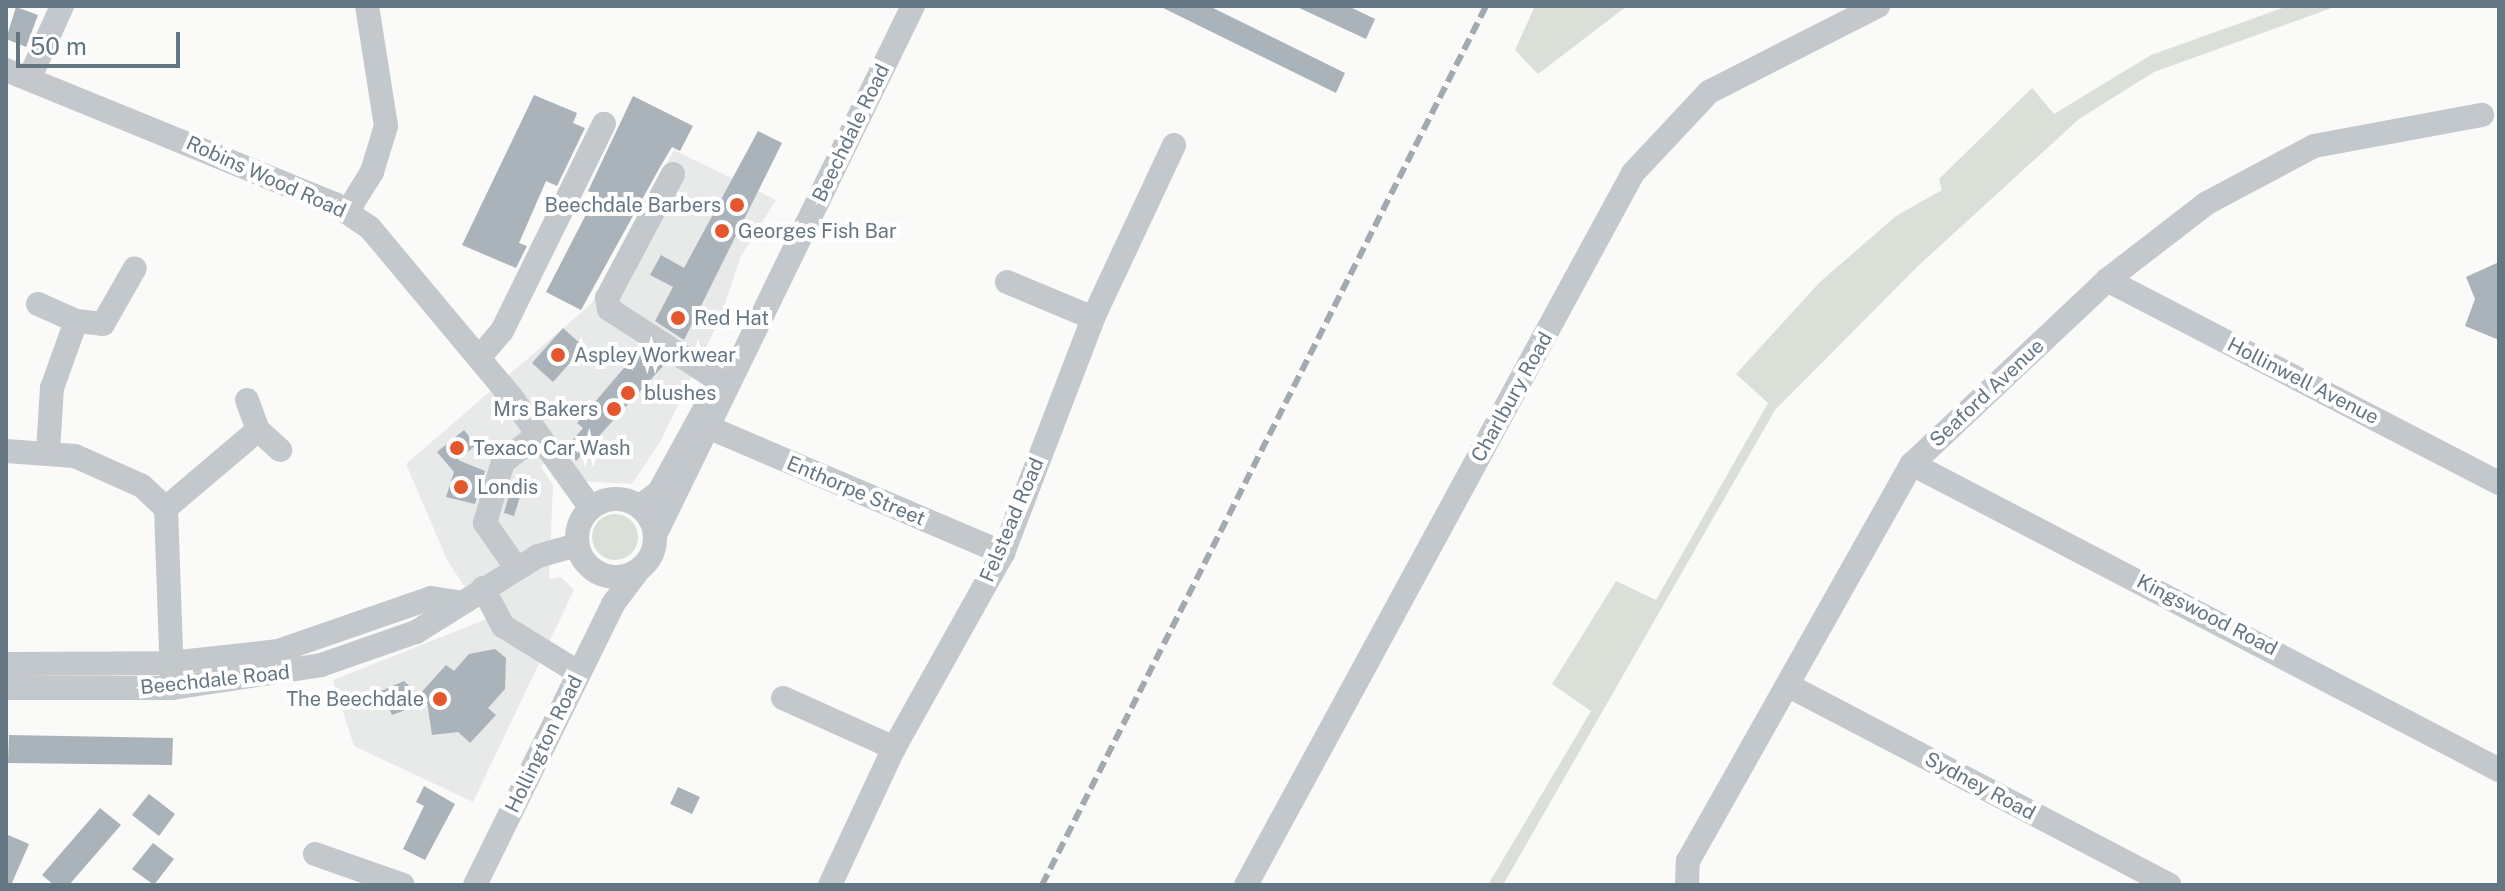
<!DOCTYPE html>
<html>
<head>
<meta charset="utf-8">
<style>
  body { margin:0 }
  #map { position:relative; width:2505px; height:891px; overflow:hidden; background:#fafaf8; font-family:"Public Sans",sans-serif }
  div>[style] { position:absolute }
  .built>* { inset:0; background:#e8e9e9 }
  .green>* { inset:0; background:#dadfd7 }
  .round { border-radius:50% }
  .building>* { inset:0; background:#aab3b9 }
  .minor>* { height:24px; margin:-12px; padding:0 12px; transform-origin:12px; border-radius:12px; background:#c3c8cc }
  .minor>.ring { margin:-12px; padding:0; box-sizing:content-box; background:none; border:24px solid #c3c8cc; border-radius:50% }
  .rail>* { height:6px; margin-top:-3px; transform-origin:0; background:repeating-linear-gradient(90deg,#a2aab0 0 12px,transparent 0 18px) }
  .dots>* { width:22px; height:22px; translate:-50% -50%; box-sizing:border-box; border:4px solid #fff; border-radius:50% }
  span { translate:-50% -50%; white-space:nowrap; text-align:center; line-height:1.15; -webkit-text-stroke:8px #fff; paint-order:stroke }
  .street-label { font-size:20px; color:#657683 }
  .poi-label { font-size:20px; color:#657683 }
  .right { translate:-100% -50%; text-align:right }
  .left { translate:0 -50%; text-align:left }
  .frame { position:absolute; inset:0; border:8px solid #657683; pointer-events:none }
  .scale { position:absolute; left:16px; top:32px; width:164px; height:36px; box-sizing:border-box; border:4px solid #657683; border-top:0; padding-left:10px; font-size:24px; line-height:28px; white-space:nowrap; color:#657683; -webkit-text-stroke:6px #fff; paint-order:stroke }
</style>
</head>
<body>
<div id="map">
  <div class="built">
    <div style="clip-path:polygon(674px 150px,776px 200px,740px 258px,720px 319px,660px 442px,632px 484px,583px 481px,556px 449px,541px 467px,553px 485px,549px 579px,561px 577px,574px 590px,473px 802px,354px 746px,333px 680px,487px 619px,448px 562px,406px 464px,591px 304px)"></div>
  </div>
  <div class="green">
    <div style="clip-path:polygon(1535px 6px,1627px 6px,1538px 74px,1515px 50px)"></div>
    <div style="clip-path:polygon(2288px 6px,2337px 6px,2154px 72px,2079px 119px,1918px 266px,1775px 410px,1503px 885px,1488px 885px,1591px 711px,1552px 684px,1616px 581px,1656px 600px,1768px 403px,1736px 374px,1820px 282px,1896px 216px,1942px 190px,1939px 179px,2032px 88px,2054px 114px,2151px 55px)"></div>
    <div class="round" style="left:592px;top:514px;width:46px;height:46px"></div>
  </div>
  <div class="building">
    <div style="clip-path:polygon(1159px 6px,1209px 6px,1345px 73px,1336px 93px)"></div>
    <div style="clip-path:polygon(1295px 6px,1348px 6px,1375px 19px,1366px 39px)"></div>
    <div style="clip-path:polygon(16px 7px,38px 15px,26px 47px,6px 39px)"></div>
    <div style="clip-path:polygon(534px 95px,577px 113px,573px 123px,585px 128px,557px 186px,546px 181px,519px 243px,527px 246px,516px 268px,462px 245px)"></div>
    <div style="clip-path:polygon(633px 96px,693px 126px,680px 151px,672px 147px,660px 167px,581px 310px,546px 292px,596px 195px,588px 191px)"></div>
    <div style="clip-path:polygon(758px 131px,782px 143px,684px 340px,655px 321px,673px 287px,650px 275px,661px 255px,684px 268px)"></div>
    <div style="clip-path:polygon(2499px 262px,2499px 340px,2465px 326px,2475px 299px,2466px 277px)"></div>
    <div style="clip-path:polygon(563px 328px,584px 347px,553px 382px,532px 363px)"></div>
    <div style="clip-path:polygon(641px 348px,665px 364px,576px 461px,566px 448px,583px 428px,577px 423px)"></div>
    <div style="clip-path:polygon(464px 430px,476px 445px,458px 460px,485px 471px,475px 504px,446px 497px,454px 472px,437px 452px)"></div>
    <div style="clip-path:polygon(513px 480px,524px 484px,514px 516px,504px 513px)"></div>
    <div style="clip-path:polygon(495px 649px,506px 658px,505px 689px,488px 708px,496px 715px,470px 743px,458px 732px,432px 735px,427px 702px,392px 715px,381px 691px,404px 681px,419px 695px,446px 665px,454px 671px,469px 654px)"></div>
    <div style="clip-path:polygon(9px 735px,173px 738px,172px 765px,8px 763px)"></div>
    <div style="clip-path:polygon(424px 786px,455px 804px,425px 860px,403px 849px,424px 806px,416px 802px)"></div>
    <div style="clip-path:polygon(678px 787px,700px 797px,692px 814px,670px 804px)"></div>
    <div style="clip-path:polygon(149px 794px,175px 814px,159px 836px,132px 815px)"></div>
    <div style="clip-path:polygon(100px 808px,121px 825px,69px 885px,54px 885px,42px 875px)"></div>
    <div style="clip-path:polygon(6px 834px,29px 844px,11px 885px,6px 885px)"></div>
    <div style="clip-path:polygon(153px 843px,174px 859px,154px 885px,132px 869px)"></div>
  </div>
  <div class="minor">
    <div style="left:6px;top:70px;width:355px;rotate:22.2deg"></div>
    <div style="left:335px;top:204px;width:42px;rotate:34.4deg"></div>
    <div style="left:370px;top:228px;width:222px;rotate:50.1deg"></div>
    <div style="left:512px;top:398px;width:134px;rotate:54.4deg"></div>
    <div style="left:30px;top:77px;width:78px;rotate:-65.7deg"></div>
    <div style="left:673px;top:174px;width:140px;rotate:118deg"></div>
    <div style="left:607px;top:298px;width:11px;rotate:80deg"></div>
    <div style="left:609px;top:309px;width:137px;rotate:33.1deg"></div>
    <div style="left:347px;top:212px;width:47px;rotate:-58deg"></div>
    <div style="left:372px;top:172px;width:48px;rotate:-73.1deg"></div>
    <div style="left:386px;top:126px;width:121px;rotate:-99deg"></div>
    <div style="left:2107px;top:280px;width:441px;rotate:27.4deg"></div>
    <div style="left:1007px;top:282px;width:93px;rotate:22.7deg"></div>
    <div style="left:38px;top:304px;width:42px;rotate:24.1deg"></div>
    <div style="left:479px;top:358px;width:35px;rotate:-50deg"></div>
    <div style="left:502px;top:331px;width:231px;rotate:-63.8deg"></div>
    <div style="left:247px;top:400px;width:32px;rotate:70deg"></div>
    <div style="left:258px;top:430px;width:30px;rotate:42deg"></div>
    <div style="left:710px;top:428px;width:319px;rotate:23.1deg"></div>
    <div style="left:6px;top:451px;width:69px;rotate:4.1deg"></div>
    <div style="left:75px;top:456px;width:73px;rotate:24.1deg"></div>
    <div style="left:142px;top:486px;width:33px;rotate:43deg"></div>
    <div style="left:166px;top:508px;width:169px;rotate:88deg"></div>
    <div style="left:48px;top:451px;width:63px;rotate:-86.4deg"></div>
    <div style="left:52px;top:388px;width:71px;rotate:-70.3deg"></div>
    <div style="left:76px;top:321px;width:27px;rotate:6deg"></div>
    <div style="left:103px;top:324px;width:64px;rotate:-60.3deg"></div>
    <div style="left:1912px;top:464px;width:662px;rotate:27.53deg"></div>
    <div class="ring" style="left:577px;top:499px;width:54px;height:54px"></div>
    <div style="left:640px;top:506px;width:24px;rotate:-36deg"></div>
    <div style="left:659px;top:492px;width:94px;rotate:-61.2deg"></div>
    <div style="left:166px;top:508px;width:121px;rotate:-40.3deg"></div>
    <div style="left:656px;top:533px;width:586px;rotate:-64deg"></div>
    <div style="left:517px;top:569px;width:56px;rotate:-124.8deg"></div>
    <div style="left:485px;top:523px;width:64px;rotate:-73.6deg"></div>
    <div style="left:503px;top:462px;width:41px;rotate:-38deg"></div>
    <div style="left:483px;top:588px;width:43px;rotate:62.2deg"></div>
    <div style="left:503px;top:626px;width:89px;rotate:31.7deg"></div>
    <div style="left:6px;top:664px;width:164px;rotate:-0.3deg"></div>
    <div style="left:170px;top:663px;width:109px;rotate:-6.3deg"></div>
    <div style="left:278px;top:651px;width:162px;rotate:-19.1deg"></div>
    <div style="left:431px;top:598px;width:25px;rotate:9deg"></div>
    <div style="left:1791px;top:687px;width:427px;rotate:27.6deg"></div>
    <div style="left:6px;top:688px;width:167px"></div>
    <div style="left:173px;top:688px;width:150px;rotate:-8.8deg"></div>
    <div style="left:321px;top:665px;width:101px;rotate:-19.2deg"></div>
    <div style="left:416px;top:632px;width:144px;rotate:-31.9deg"></div>
    <div style="left:538px;top:556px;width:41px;rotate:-15.8deg"></div>
    <div style="left:783px;top:698px;width:122px;rotate:24.2deg"></div>
    <div style="left:315px;top:854px;width:93px;rotate:19.4deg"></div>
    <div style="left:475px;top:885px;width:313px;rotate:-63.8deg"></div>
    <div style="left:613px;top:604px;width:39px;rotate:-53deg"></div>
    <div style="left:830px;top:885px;width:151px;rotate:-65deg"></div>
    <div style="left:894px;top:748px;width:223px;rotate:-60.8deg"></div>
    <div style="left:1003px;top:553px;width:252px;rotate:-69deg"></div>
    <div style="left:1093px;top:318px;width:191px;rotate:-64.9deg"></div>
    <div style="left:1246px;top:885px;width:810px;rotate:-61.47deg"></div>
    <div style="left:1633px;top:173px;width:111px;rotate:-46.8deg"></div>
    <div style="left:1709px;top:92px;width:190px;rotate:-27deg"></div>
    <div style="left:1687px;top:885px;width:24px;rotate:-88deg"></div>
    <div style="left:1688px;top:861px;width:456px;rotate:-60.6deg"></div>
    <div style="left:1912px;top:464px;width:268px;rotate:-43.3deg"></div>
    <div style="left:2107px;top:280px;width:126px;rotate:-37.6deg"></div>
    <div style="left:2207px;top:203px;width:121px;rotate:-28deg"></div>
    <div style="left:2314px;top:146px;width:171px;rotate:-10.5deg"></div>
  </div>
  <div class="rail">
    <div style="left:1042px;top:885px;width:985px;rotate:-63.2deg"></div>
  </div>
  <div class="dots">
    <div style="left:737px;top:205px;background:#e4572e"></div>
    <div style="left:722px;top:231px;background:#e4572e"></div>
    <div style="left:678px;top:318px;background:#e4572e"></div>
    <div style="left:558px;top:355px;background:#e4572e"></div>
    <div style="left:628px;top:393px;background:#e4572e"></div>
    <div style="left:614px;top:409px;background:#e4572e"></div>
    <div style="left:457px;top:448px;background:#e4572e"></div>
    <div style="left:461px;top:487px;background:#e4572e"></div>
    <div style="left:440px;top:699px;background:#e4572e"></div>
  </div>
  <div class="street-label">
    <span style="left:851px;top:133px;rotate:-64deg">Beechdale Road</span>
    <span style="left:266px;top:177px;rotate:24deg">Robins Wood Road</span>
    <span style="left:2303px;top:381px;rotate:27deg">Hollinwell Avenue</span>
    <span style="left:1987px;top:393px;rotate:-43deg">Seaford Avenue</span>
    <span style="left:1512px;top:397px;rotate:-61deg">Charlbury Road</span>
    <span style="left:856px;top:491px;rotate:23deg">Enthorpe Street</span>
    <span style="left:1012px;top:520px;rotate:-67deg">Felstead Road</span>
    <span style="left:2207px;top:615px;rotate:27deg">Kingswood Road</span>
    <span style="left:215px;top:680px;rotate:-6deg">Beechdale Road</span>
    <span style="left:544px;top:744px;rotate:-64deg">Hollington Road</span>
    <span style="left:1980px;top:786px;rotate:28deg">Sydney Road</span>
  </div>
  <div class="poi-label">
    <span class="right" style="left:721px;top:205px">Beechdale Barbers</span>
    <span class="left" style="left:738px;top:231px">Georges Fish Bar</span>
    <span class="left" style="left:694px;top:318px">Red Hat</span>
    <span class="left" style="left:574px;top:355px">Aspley Workwear</span>
    <span class="left" style="left:644px;top:393px">blushes</span>
    <span class="right" style="left:598px;top:409px">Mrs Bakers</span>
    <span class="left" style="left:473px;top:448px">Texaco Car Wash</span>
    <span class="left" style="left:477px;top:487px">Londis</span>
    <span class="right" style="left:424px;top:699px">The Beechdale</span>
  </div>
  <div class="frame"></div>
  <div class="scale">50 m</div>
</div>
</body>
</html>
